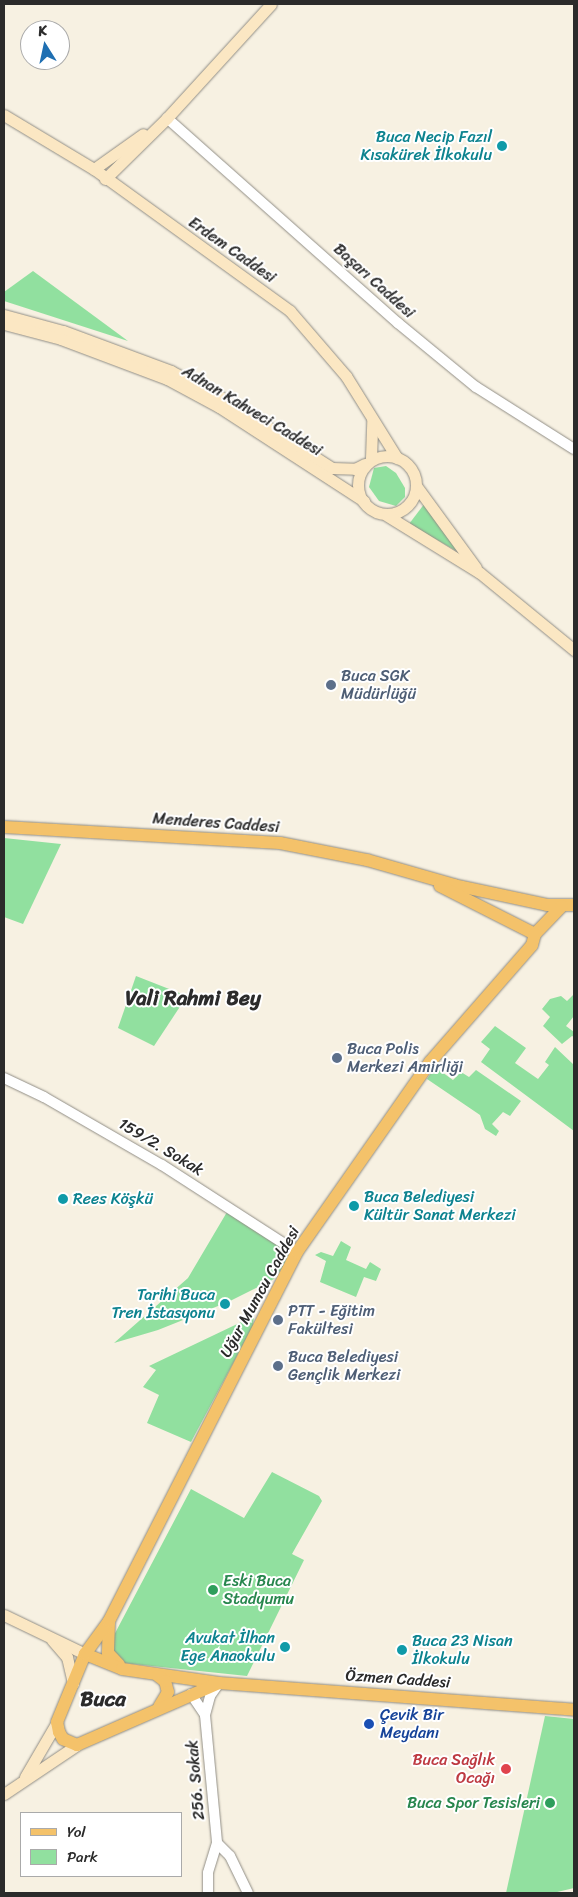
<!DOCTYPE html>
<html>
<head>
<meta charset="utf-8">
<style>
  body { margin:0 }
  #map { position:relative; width:578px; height:1897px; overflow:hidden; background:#f7f1e2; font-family:Sriracha,sans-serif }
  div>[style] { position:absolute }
  .green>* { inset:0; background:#91e09f }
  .roads { filter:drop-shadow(0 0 1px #918e86) drop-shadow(0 0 1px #918e86) }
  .tertiary>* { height:10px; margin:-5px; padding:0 5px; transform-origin:5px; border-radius:5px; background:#fff }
  .secondary>* { height:11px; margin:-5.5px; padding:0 5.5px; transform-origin:5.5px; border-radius:5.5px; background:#fbe7c3 }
  .secondary>.ring { margin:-5.5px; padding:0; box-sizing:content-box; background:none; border:11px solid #fbe7c3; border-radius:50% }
  .primary>* { height:12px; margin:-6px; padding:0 6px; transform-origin:6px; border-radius:6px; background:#f4c26a }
  .dots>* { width:14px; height:14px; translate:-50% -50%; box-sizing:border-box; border:2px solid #fff; border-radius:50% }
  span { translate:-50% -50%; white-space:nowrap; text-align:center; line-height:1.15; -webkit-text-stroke:4px #fff; paint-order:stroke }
  .culture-label { font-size:16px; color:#0d838f }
  .right { translate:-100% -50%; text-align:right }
  .left { translate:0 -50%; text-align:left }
  .street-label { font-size:16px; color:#2b2b2b }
  .service-label { font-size:16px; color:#4e5e75 }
  .leisure-label { font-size:16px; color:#27864d }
  .transit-label { font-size:16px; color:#164399 }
  .health-label { font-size:16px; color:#be3a42 }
  .district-label { font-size:21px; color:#2b2b2b; font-weight:700 }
  .frame { position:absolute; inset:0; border:5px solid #2b2b2b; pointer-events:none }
  .legend { position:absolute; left:20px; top:1812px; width:162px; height:65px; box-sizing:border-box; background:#fff; border:1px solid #aaa; margin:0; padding:6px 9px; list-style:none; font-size:15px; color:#2b2b2b }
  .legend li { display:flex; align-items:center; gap:10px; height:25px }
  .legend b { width:25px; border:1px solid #aaa }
  .north { position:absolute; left:20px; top:20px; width:50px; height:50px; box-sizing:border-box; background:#fff; border:1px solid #aaa; border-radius:50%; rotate:350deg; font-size:14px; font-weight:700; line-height:20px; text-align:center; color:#2b2b2b }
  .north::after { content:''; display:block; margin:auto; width:18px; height:22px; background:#1f6fb2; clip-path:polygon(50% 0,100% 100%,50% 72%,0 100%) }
</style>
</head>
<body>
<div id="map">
  <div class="green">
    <div style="clip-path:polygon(33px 271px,128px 341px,4px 301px,4px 292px)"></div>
    <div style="clip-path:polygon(386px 466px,396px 473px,405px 488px,405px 497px,396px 506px,379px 501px,369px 487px,374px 468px)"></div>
    <div style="clip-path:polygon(425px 503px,460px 553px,409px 524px)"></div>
    <div style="clip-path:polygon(4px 838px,61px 844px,23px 924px,4px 917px)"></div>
    <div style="clip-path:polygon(136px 976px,187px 996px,154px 1046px,118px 1028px)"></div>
    <div style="clip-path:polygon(574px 994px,574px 1016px,566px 1026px,574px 1032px,574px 1037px,572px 1036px,562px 1044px,543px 1026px,550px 1017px,542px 1009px,550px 999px,561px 996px,567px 1001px)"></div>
    <div style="clip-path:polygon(495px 1026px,526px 1048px,515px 1063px,538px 1079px,549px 1065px,545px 1062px,555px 1047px,574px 1065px,574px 1131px,481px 1062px,490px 1049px,481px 1042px)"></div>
    <div style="clip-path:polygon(435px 1067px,453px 1080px,461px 1072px,469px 1077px,476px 1070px,521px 1101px,510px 1116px,503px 1112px,492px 1124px,499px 1131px,496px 1136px,485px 1129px,480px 1115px,427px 1079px)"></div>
    <div style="clip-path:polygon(227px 1212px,292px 1255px,274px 1279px,228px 1302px,158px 1330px,114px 1343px,188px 1278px)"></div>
    <div style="clip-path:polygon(341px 1241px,351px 1247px,346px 1260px,366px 1269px,370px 1262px,381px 1269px,376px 1281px,364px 1277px,356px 1297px,320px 1282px,326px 1261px,315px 1255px,321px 1252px,333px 1256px)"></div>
    <div style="clip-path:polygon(254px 1316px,253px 1326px,191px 1442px,147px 1423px,159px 1395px,143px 1387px,156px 1370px,149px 1366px)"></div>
    <div style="clip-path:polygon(272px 1472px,319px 1496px,322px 1501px,292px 1554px,304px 1560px,247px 1676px,123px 1663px,112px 1651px,112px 1639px,191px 1489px,244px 1518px)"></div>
    <div style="clip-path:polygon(545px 1716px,574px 1719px,574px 1888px,553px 1893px,506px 1893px)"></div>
  </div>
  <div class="roads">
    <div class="tertiary">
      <div style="left:167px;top:118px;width:309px;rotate:41.6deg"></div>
      <div style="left:398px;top:323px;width:101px;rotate:39.4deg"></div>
      <div style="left:476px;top:387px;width:116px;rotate:32.3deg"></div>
      <div style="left:4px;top:1078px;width:44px;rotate:25.4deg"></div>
      <div style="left:44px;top:1097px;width:136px;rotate:30deg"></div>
      <div style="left:162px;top:1165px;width:161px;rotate:32.8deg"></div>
      <div style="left:191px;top:1694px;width:25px;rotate:56deg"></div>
      <div style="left:205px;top:1715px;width:129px;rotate:84.6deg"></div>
      <div style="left:217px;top:1843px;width:31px;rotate:107deg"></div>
      <div style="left:208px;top:1873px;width:20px;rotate:90deg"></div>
      <div style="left:205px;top:1715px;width:20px;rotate:-75deg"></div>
      <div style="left:210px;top:1696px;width:16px;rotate:-55deg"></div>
      <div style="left:217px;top:1843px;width:18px;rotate:45deg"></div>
      <div style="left:230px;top:1856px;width:41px;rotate:64.1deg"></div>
    </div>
    <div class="secondary">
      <div style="left:4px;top:115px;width:105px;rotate:31deg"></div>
      <div style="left:94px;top:169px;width:242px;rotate:35.9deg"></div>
      <div style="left:290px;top:311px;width:86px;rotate:49.3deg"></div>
      <div style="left:346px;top:376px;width:97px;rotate:58.1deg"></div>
      <div style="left:94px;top:169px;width:60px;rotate:-35.5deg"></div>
      <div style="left:105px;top:179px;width:87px;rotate:-44.5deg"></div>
      <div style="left:167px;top:118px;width:154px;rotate:-47.6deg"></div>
      <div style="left:4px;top:315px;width:61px;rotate:15.2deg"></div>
      <div style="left:63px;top:331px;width:115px;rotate:20.3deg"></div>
      <div style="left:171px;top:371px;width:60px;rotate:27.8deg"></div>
      <div style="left:224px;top:399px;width:128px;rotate:32.6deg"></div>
      <div style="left:332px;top:468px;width:23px;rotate:2deg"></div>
      <div style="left:355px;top:469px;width:11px;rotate:-27deg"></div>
      <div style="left:4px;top:324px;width:59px;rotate:14.7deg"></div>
      <div style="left:61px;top:339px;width:113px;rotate:20.7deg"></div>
      <div style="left:167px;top:379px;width:59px;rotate:28.3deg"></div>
      <div style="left:219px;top:407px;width:173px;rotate:33deg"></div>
      <div class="ring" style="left:358px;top:456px;width:47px;height:47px"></div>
      <div style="left:371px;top:458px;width:38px;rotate:-88deg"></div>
      <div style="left:417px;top:487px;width:100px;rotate:53.9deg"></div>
      <div style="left:386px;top:515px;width:110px;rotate:31.7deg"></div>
      <div style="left:480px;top:573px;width:122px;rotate:39.3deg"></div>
      <div style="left:4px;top:1615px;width:90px;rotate:25.7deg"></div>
      <div style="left:52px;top:1640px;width:23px;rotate:49deg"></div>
      <div style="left:67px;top:1657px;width:27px;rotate:77deg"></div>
      <div style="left:25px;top:1777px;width:64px;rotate:-59.8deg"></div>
      <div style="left:4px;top:1794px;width:88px;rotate:-33.9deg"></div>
    </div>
    <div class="primary">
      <div style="left:4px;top:827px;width:276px;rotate:3.3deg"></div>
      <div style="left:280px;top:843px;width:89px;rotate:11.1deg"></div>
      <div style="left:367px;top:860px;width:91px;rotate:16deg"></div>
      <div style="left:454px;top:885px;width:95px;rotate:12.1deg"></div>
      <div style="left:547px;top:905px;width:27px"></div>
      <div style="left:440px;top:886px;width:106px;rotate:26.8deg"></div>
      <div style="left:535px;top:934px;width:39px;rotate:-46deg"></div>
      <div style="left:109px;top:1622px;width:31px;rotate:92deg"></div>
      <div style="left:108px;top:1653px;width:16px;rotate:47deg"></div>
      <div style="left:85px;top:1654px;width:40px;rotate:22deg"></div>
      <div style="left:122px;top:1669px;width:98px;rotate:8.2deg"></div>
      <div style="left:219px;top:1683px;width:356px;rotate:4.3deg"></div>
      <div style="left:158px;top:1676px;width:9px;rotate:36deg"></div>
      <div style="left:165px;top:1681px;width:11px;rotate:75deg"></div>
      <div style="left:168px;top:1692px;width:17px;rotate:121deg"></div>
      <div style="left:219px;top:1683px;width:155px;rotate:156.4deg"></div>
      <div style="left:77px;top:1745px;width:15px;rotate:-157deg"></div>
      <div style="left:63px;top:1739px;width:8px;rotate:-120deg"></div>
      <div style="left:59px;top:1732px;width:10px;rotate:-101deg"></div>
      <div style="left:57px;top:1722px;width:74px;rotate:-67.6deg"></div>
      <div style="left:85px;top:1654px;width:41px;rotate:-54deg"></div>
      <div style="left:109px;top:1621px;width:414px;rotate:-63deg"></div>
      <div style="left:297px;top:1252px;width:232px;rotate:-55deg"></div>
      <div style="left:430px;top:1062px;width:155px;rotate:-48.9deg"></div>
      <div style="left:532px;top:945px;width:11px;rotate:-75deg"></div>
    </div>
  </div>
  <div class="dots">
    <div style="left:502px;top:146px;background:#0f9aa8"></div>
    <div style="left:331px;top:685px;background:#5c6f8a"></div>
    <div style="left:337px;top:1058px;background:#5c6f8a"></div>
    <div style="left:63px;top:1199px;background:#0f9aa8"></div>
    <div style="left:354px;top:1206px;background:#0f9aa8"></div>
    <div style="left:225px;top:1304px;background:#0f9aa8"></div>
    <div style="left:278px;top:1320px;background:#5c6f8a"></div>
    <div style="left:278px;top:1366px;background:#5c6f8a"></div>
    <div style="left:213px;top:1590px;background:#2e9e5b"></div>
    <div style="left:285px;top:1647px;background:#0f9aa8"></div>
    <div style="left:402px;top:1650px;background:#0f9aa8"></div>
    <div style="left:369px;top:1724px;background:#1a4fb4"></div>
    <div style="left:506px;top:1769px;background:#e0444e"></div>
    <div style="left:550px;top:1803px;background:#2e9e5b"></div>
  </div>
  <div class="culture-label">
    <span class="right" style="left:492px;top:146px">Buca Necip Fazıl<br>Kısakürek İlkokulu</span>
    <span class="left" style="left:364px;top:1206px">Buca Belediyesi<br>Kültür Sanat Merkezi</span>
    <span class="left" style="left:73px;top:1199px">Rees Köşkü</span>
    <span class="right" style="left:215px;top:1304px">Tarihi Buca<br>Tren İstasyonu</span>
    <span class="right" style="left:275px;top:1647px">Avukat İlhan<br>Ege Anaokulu</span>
    <span class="left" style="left:412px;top:1650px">Buca 23 Nisan<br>İlkokulu</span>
  </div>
  <div class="street-label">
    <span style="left:232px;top:250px;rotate:35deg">Erdem Caddesi</span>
    <span style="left:374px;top:281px;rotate:42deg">Başarı Caddesi</span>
    <span style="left:252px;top:411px;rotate:31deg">Adnan Kahveci Caddesi</span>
    <span style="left:216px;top:823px;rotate:4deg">Menderes Caddesi</span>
    <span style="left:161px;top:1147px;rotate:31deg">159/2. Sokak</span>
    <span style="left:260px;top:1292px;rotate:-61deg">Uğur Mumcu Caddesi</span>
    <span style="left:398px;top:1679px;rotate:4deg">Özmen Caddesi</span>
    <span style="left:196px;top:1780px;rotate:-95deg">256. Sokak</span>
  </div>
  <div class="service-label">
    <span class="left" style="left:341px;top:685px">Buca SGK<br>Müdürlüğü</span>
    <span class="left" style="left:347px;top:1058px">Buca Polis<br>Merkezi Amirliği</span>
    <span class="left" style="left:288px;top:1320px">PTT - Eğitim<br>Fakültesi</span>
    <span class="left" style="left:288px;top:1366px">Buca Belediyesi<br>Gençlik Merkezi</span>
  </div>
  <div class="leisure-label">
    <span class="left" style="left:223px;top:1590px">Eski Buca<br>Stadyumu</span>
    <span class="right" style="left:540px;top:1803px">Buca Spor Tesisleri</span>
  </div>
  <div class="transit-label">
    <span class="left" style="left:380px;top:1724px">Çevik Bir<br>Meydanı</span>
  </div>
  <div class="health-label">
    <span class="right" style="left:495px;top:1769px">Buca Sağlık<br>Ocağı</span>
  </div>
  <div class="district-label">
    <span style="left:193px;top:998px">Vali Rahmi Bey</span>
    <span style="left:103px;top:1699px">Buca</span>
  </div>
  <div class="frame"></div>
  <ul class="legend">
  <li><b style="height:6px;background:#f4c26a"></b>Yol</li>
  <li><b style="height:14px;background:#91e09f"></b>Park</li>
  </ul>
  <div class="north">K</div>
</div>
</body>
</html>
